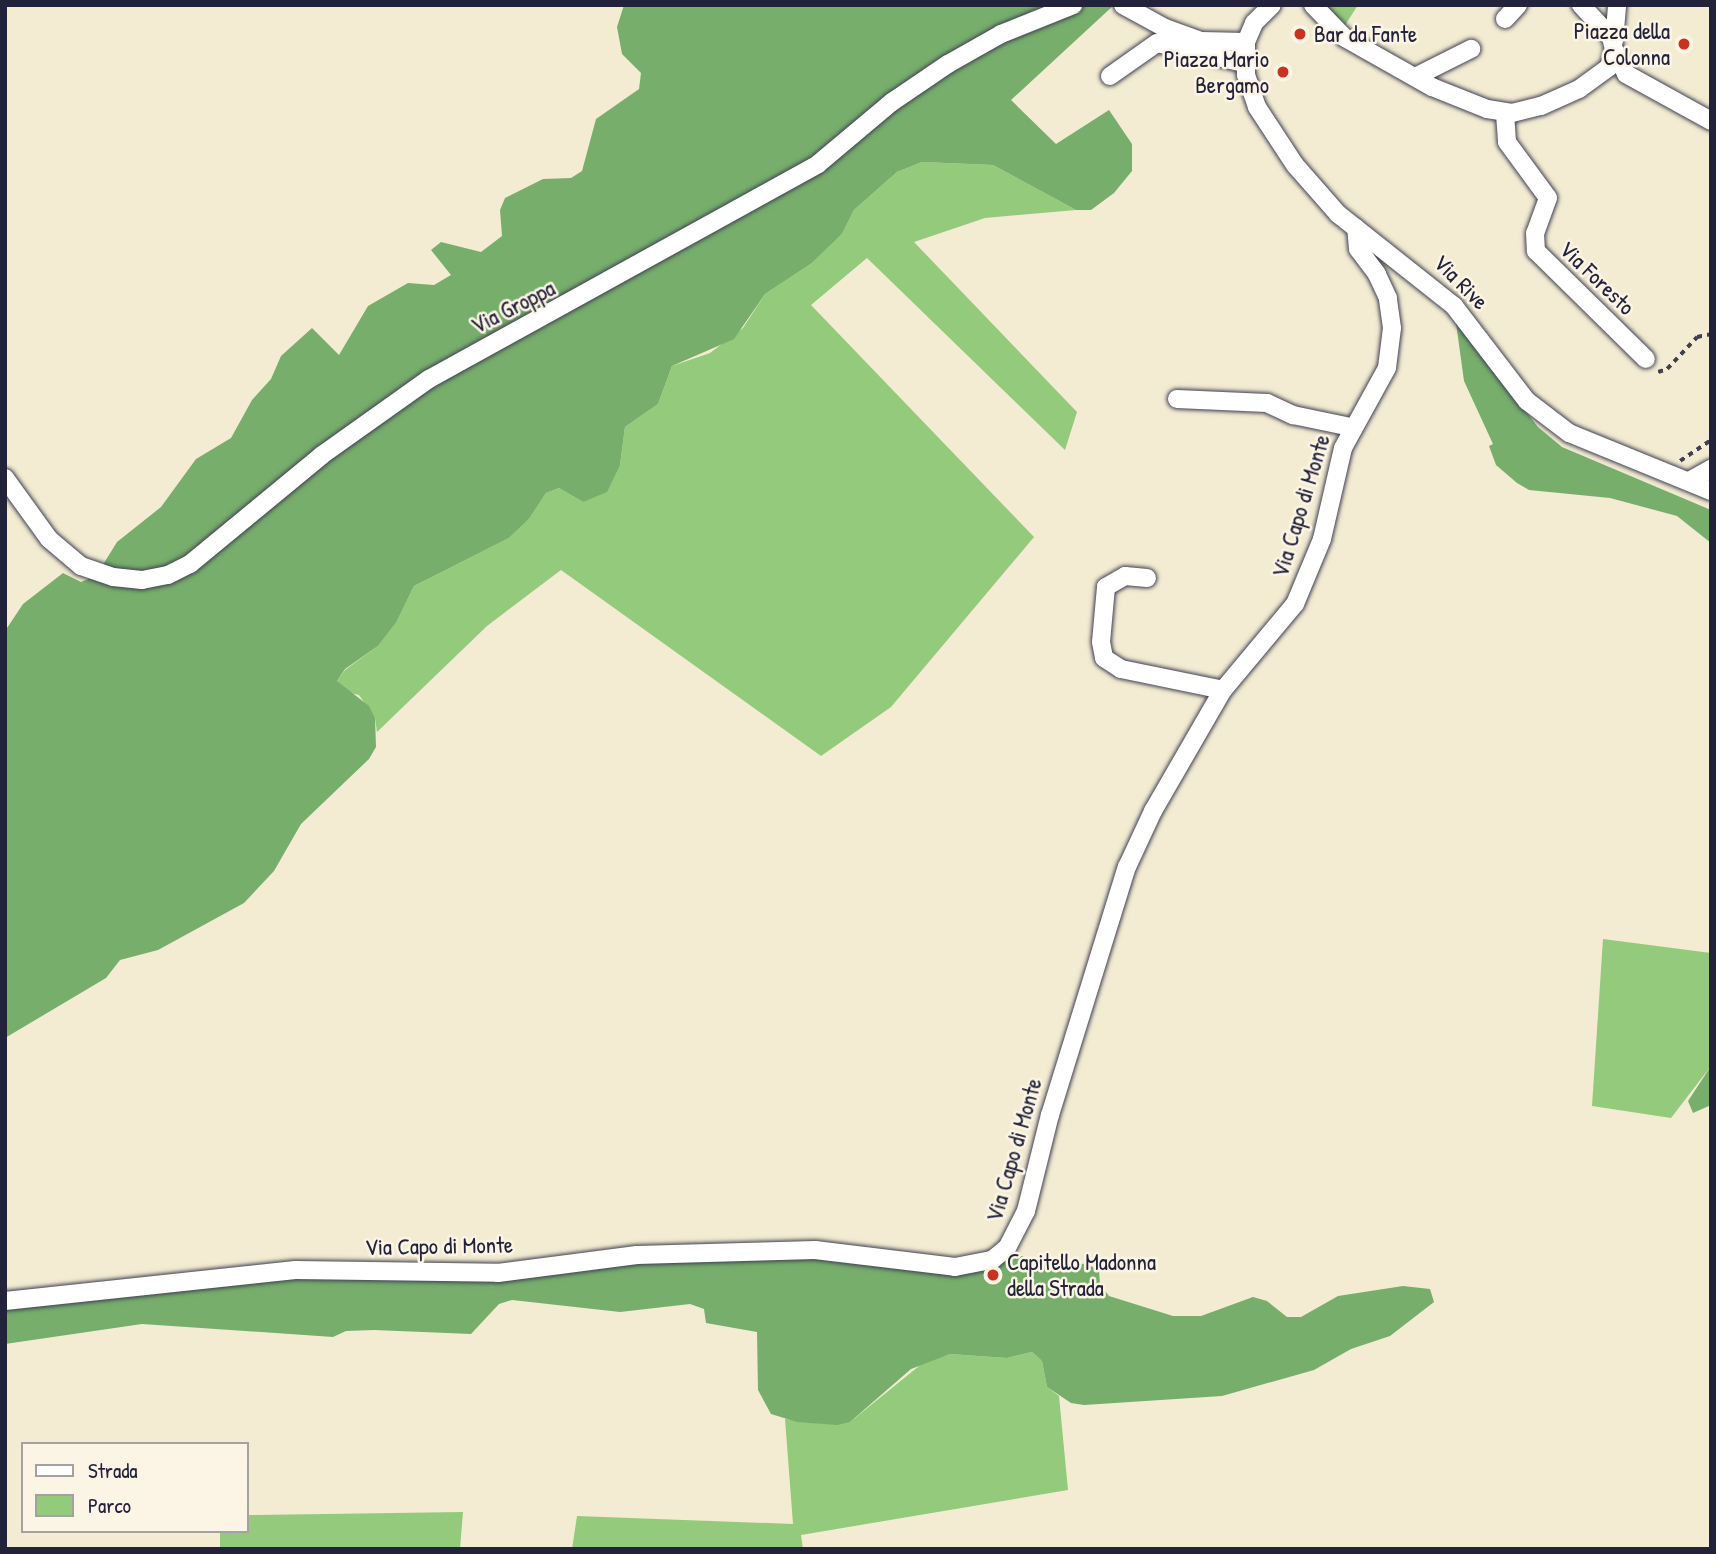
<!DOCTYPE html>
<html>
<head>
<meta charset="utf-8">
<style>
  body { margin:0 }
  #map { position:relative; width:1716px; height:1554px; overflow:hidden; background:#f3ecd3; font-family:"Patrick Hand",sans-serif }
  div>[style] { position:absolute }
  .green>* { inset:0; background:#94ca7c }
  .forest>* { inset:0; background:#77ae6c }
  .path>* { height:3.5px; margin-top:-1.75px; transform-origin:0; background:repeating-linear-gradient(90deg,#414052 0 5px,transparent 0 10px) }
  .roads { filter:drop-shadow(0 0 2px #414052) drop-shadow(0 0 2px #414052) }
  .minor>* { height:18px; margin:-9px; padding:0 9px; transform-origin:9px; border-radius:9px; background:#fff }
  .dots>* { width:19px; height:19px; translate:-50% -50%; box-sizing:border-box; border:4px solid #fcf5e5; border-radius:50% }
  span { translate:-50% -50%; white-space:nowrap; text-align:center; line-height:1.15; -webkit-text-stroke:5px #fcf5e5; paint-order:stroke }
  .poi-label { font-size:23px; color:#22223b }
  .right { translate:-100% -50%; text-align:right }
  .left { translate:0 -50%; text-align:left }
  .street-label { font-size:23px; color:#22223b }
  .frame { position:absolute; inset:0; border:7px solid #22223b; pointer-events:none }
  .legend { position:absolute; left:21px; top:1442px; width:228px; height:91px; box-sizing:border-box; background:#fcf5e5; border:2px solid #a5a1a1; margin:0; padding:9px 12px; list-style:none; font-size:21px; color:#22223b }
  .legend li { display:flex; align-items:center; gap:14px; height:35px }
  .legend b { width:35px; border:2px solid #a5a1a1 }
</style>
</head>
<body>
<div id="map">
  <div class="green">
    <div style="clip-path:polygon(1324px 5px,1358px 5px,1342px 30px)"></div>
    <div style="clip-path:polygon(922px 162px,993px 165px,1076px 210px,985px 218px,914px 242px,1077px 412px,1065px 450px,867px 258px,811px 305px,1034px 537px,891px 707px,821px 756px,561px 570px,487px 626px,377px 732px,375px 718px,359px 695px,346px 692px,337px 681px,345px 670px,378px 646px,396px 623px,414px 586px,509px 538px,529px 519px,546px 493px,559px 488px,583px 502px,620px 465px,625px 427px,658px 404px,672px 366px,710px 353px,743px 328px,765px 294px,812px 263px,842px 234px,854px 210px,897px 172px)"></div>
    <div style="clip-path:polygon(1603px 939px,1711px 953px,1711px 1066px,1671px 1118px,1592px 1106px)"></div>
    <div style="clip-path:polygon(1032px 1352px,1042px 1361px,1047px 1387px,1059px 1396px,1068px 1490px,801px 1535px,803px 1549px,572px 1549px,577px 1516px,793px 1524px,785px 1419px,850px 1422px,924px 1362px,950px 1354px,1007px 1358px)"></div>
    <div style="clip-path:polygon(463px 1512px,460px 1549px,220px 1549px,220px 1531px,247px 1531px,247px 1515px)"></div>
  </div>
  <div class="forest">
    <div style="clip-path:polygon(624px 5px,1114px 5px,1011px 100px,1056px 144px,1109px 110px,1132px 144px,1132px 171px,1114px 193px,1091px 210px,1076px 210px,993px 165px,922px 162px,897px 172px,854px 210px,842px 234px,812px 263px,765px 294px,734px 339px,672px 366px,658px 404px,625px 427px,620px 465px,607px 492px,583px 502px,559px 488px,546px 493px,529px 519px,509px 538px,414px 586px,396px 623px,378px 646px,345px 669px,337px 681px,369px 706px,375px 718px,376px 747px,369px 759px,301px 824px,274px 871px,244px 903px,158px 950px,120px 960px,106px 978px,5px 1038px,5px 631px,23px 604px,63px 573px,81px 582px,96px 576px,117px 542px,161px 507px,196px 459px,231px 438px,252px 400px,271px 379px,281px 356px,312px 328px,339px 355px,368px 306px,408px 283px,434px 285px,451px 275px,431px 250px,441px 242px,481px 252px,502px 236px,500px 210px,505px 198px,543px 179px,571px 178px,582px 171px,596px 119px,639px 89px,641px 73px,622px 54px,617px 27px)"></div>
    <div style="clip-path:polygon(1456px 323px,1538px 427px,1562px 447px,1711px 510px,1711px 543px,1677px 516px,1610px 498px,1529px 490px,1517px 483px,1496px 465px,1489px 446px,1493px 444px,1464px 381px)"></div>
    <div style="clip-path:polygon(1711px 1066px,1711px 1105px,1693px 1113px,1688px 1101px)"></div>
    <div style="clip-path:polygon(780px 1252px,943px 1265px,1012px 1252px,1036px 1262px,1088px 1264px,1099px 1271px,1100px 1284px,1109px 1296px,1173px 1316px,1201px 1316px,1253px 1297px,1267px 1301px,1287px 1317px,1301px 1317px,1338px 1296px,1403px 1286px,1430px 1289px,1434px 1302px,1390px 1336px,1351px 1349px,1314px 1370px,1222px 1396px,1084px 1405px,1071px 1403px,1047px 1387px,1042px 1361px,1032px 1352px,1007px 1358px,950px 1354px,911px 1369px,850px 1422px,837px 1425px,797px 1422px,771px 1414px,758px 1390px,757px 1332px,706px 1323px,704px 1309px,690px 1304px,620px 1312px,512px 1300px,499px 1304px,471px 1334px,374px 1330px,346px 1331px,333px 1337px,142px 1324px,5px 1344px,5px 1303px,256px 1275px,421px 1276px,603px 1258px)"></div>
  </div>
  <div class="path">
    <div style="left:1658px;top:372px;width:9px;rotate:-18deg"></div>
    <div style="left:1667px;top:369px;width:44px;rotate:-46.8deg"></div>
    <div style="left:1697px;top:337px;width:14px;rotate:-12deg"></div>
    <div style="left:1680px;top:461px;width:37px;rotate:-34deg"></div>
  </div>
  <div class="roads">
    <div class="minor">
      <div style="left:1123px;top:5px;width:48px;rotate:28.7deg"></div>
      <div style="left:1165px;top:28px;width:38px;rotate:20deg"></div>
      <div style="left:1201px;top:41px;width:45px;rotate:1.3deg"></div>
      <div style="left:1246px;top:42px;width:21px;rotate:-67deg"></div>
      <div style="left:1254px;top:23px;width:25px;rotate:-45deg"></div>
      <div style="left:1313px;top:5px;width:46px;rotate:45.9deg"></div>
      <div style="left:1345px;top:38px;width:100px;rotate:29.4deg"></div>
      <div style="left:1432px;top:87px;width:59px;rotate:21.8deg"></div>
      <div style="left:1487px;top:109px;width:25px;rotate:9deg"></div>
      <div style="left:1512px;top:113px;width:30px;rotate:-14deg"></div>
      <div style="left:1541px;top:106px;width:42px;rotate:-24.1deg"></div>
      <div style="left:1579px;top:89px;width:37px;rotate:-36deg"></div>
      <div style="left:1609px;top:67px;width:18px;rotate:-74deg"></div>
      <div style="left:1614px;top:50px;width:13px;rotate:-103deg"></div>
      <div style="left:1611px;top:37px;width:44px;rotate:-133.2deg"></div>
      <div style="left:1505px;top:19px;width:19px;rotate:-47deg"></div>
      <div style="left:1614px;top:41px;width:36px;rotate:-85deg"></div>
      <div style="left:1246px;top:42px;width:33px;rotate:90deg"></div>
      <div style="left:1246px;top:75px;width:34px;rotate:71deg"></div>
      <div style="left:1257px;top:107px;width:69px;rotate:56.8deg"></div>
      <div style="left:1295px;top:165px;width:65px;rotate:48.7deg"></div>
      <div style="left:1338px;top:214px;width:148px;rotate:38.4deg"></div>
      <div style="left:1454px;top:306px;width:120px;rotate:52.5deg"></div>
      <div style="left:1527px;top:401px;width:53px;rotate:37.3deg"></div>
      <div style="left:1569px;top:433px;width:153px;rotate:22.2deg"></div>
      <div style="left:1614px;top:50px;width:27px;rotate:63deg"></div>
      <div style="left:1626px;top:74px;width:97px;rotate:28.9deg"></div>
      <div style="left:1110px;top:76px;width:57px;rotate:-35.1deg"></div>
      <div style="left:1157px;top:43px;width:89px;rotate:12.9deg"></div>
      <div style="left:1415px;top:77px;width:63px;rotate:-26.6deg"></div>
      <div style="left:1505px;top:113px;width:29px;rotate:86deg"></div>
      <div style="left:1507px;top:142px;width:69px;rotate:53.8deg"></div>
      <div style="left:1548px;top:198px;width:37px;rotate:110deg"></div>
      <div style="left:1535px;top:233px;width:18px;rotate:87deg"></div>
      <div style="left:1536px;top:251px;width:154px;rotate:44.5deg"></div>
      <div style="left:1177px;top:399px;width:90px;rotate:2.5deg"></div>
      <div style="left:1267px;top:403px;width:29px;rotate:25deg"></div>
      <div style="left:1293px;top:415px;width:59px;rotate:11.7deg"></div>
      <div style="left:5px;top:478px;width:75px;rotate:54.2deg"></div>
      <div style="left:49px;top:539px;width:42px;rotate:40.2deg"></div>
      <div style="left:81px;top:566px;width:34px;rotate:19deg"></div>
      <div style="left:113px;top:577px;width:29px;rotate:6deg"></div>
      <div style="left:142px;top:580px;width:26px;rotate:-11deg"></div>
      <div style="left:168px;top:575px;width:25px;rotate:-27deg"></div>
      <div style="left:190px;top:564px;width:171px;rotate:-39.5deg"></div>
      <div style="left:322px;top:455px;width:131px;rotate:-35.4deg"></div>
      <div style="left:429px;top:379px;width:444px;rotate:-28.9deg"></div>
      <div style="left:818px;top:164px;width:97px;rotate:-40deg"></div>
      <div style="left:892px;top:102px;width:68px;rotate:-34.2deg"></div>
      <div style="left:948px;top:64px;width:61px;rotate:-29.5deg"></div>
      <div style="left:1001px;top:34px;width:78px;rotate:-21.9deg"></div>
      <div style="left:1689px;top:481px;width:25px;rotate:-29deg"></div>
      <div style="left:1147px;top:578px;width:22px;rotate:-175deg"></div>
      <div style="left:1125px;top:576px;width:22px;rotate:150deg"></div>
      <div style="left:1106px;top:587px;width:55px;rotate:95.2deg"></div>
      <div style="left:1101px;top:642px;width:16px;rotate:79deg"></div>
      <div style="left:1104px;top:658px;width:20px;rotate:33deg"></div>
      <div style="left:1121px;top:669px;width:104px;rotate:11.6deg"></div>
      <div style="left:5px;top:1301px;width:292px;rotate:-6.1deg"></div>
      <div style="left:295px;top:1270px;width:203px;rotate:0.8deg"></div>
      <div style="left:498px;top:1273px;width:140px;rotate:-7.4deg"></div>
      <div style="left:637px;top:1255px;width:178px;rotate:-1.6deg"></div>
      <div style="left:815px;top:1250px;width:141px;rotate:6.9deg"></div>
      <div style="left:955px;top:1267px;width:38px;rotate:-11deg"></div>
      <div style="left:992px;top:1260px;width:19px;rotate:-39deg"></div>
      <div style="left:1007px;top:1248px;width:42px;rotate:-62.8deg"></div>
      <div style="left:1026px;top:1211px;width:99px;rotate:-76deg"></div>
      <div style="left:1050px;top:1115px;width:260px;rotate:-72.8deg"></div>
      <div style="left:1127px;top:867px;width:62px;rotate:-65.1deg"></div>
      <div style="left:1153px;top:811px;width:140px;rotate:-60deg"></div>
      <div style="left:1223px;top:690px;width:112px;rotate:-50.1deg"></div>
      <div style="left:1295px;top:604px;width:70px;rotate:-67.4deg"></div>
      <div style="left:1322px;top:539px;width:93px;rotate:-77deg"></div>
      <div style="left:1343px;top:448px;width:91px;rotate:-61.2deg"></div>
      <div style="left:1387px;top:368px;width:40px;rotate:-82.9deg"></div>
      <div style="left:1392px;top:328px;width:30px;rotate:-98deg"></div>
      <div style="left:1388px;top:298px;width:26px;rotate:-115deg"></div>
      <div style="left:1377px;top:274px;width:31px;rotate:-127deg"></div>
      <div style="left:1358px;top:249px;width:21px;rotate:-95deg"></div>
    </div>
  </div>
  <div class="dots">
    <div style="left:1300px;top:34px;background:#c8321e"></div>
    <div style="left:1684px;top:44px;background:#c8321e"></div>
    <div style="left:1283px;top:72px;background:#c8321e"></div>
    <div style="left:993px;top:1275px;background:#c8321e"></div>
  </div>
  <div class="poi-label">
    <span class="right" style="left:1670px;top:44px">Piazza della<br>Colonna</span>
    <span class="left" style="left:1314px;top:34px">Bar da Fante</span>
    <span class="right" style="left:1269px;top:72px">Piazza Mario<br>Bergamo</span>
    <span class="left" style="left:1007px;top:1275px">Capitello Madonna<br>della Strada</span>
  </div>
  <div class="street-label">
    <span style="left:1597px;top:278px;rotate:44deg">Via Foresto</span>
    <span style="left:1461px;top:282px;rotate:45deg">Via Rive</span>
    <span style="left:513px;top:307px;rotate:-27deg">Via Groppa</span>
    <span style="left:1301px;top:506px;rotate:-73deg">Via Capo di Monte</span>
    <span style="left:1014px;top:1150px;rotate:-74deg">Via Capo di Monte</span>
    <span style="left:439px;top:1246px;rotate:-1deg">Via Capo di Monte</span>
  </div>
  <div class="frame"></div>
  <ul class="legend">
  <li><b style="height:9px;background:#fff"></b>Strada</li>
  <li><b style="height:19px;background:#94ca7c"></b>Parco</li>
  </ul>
</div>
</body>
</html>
